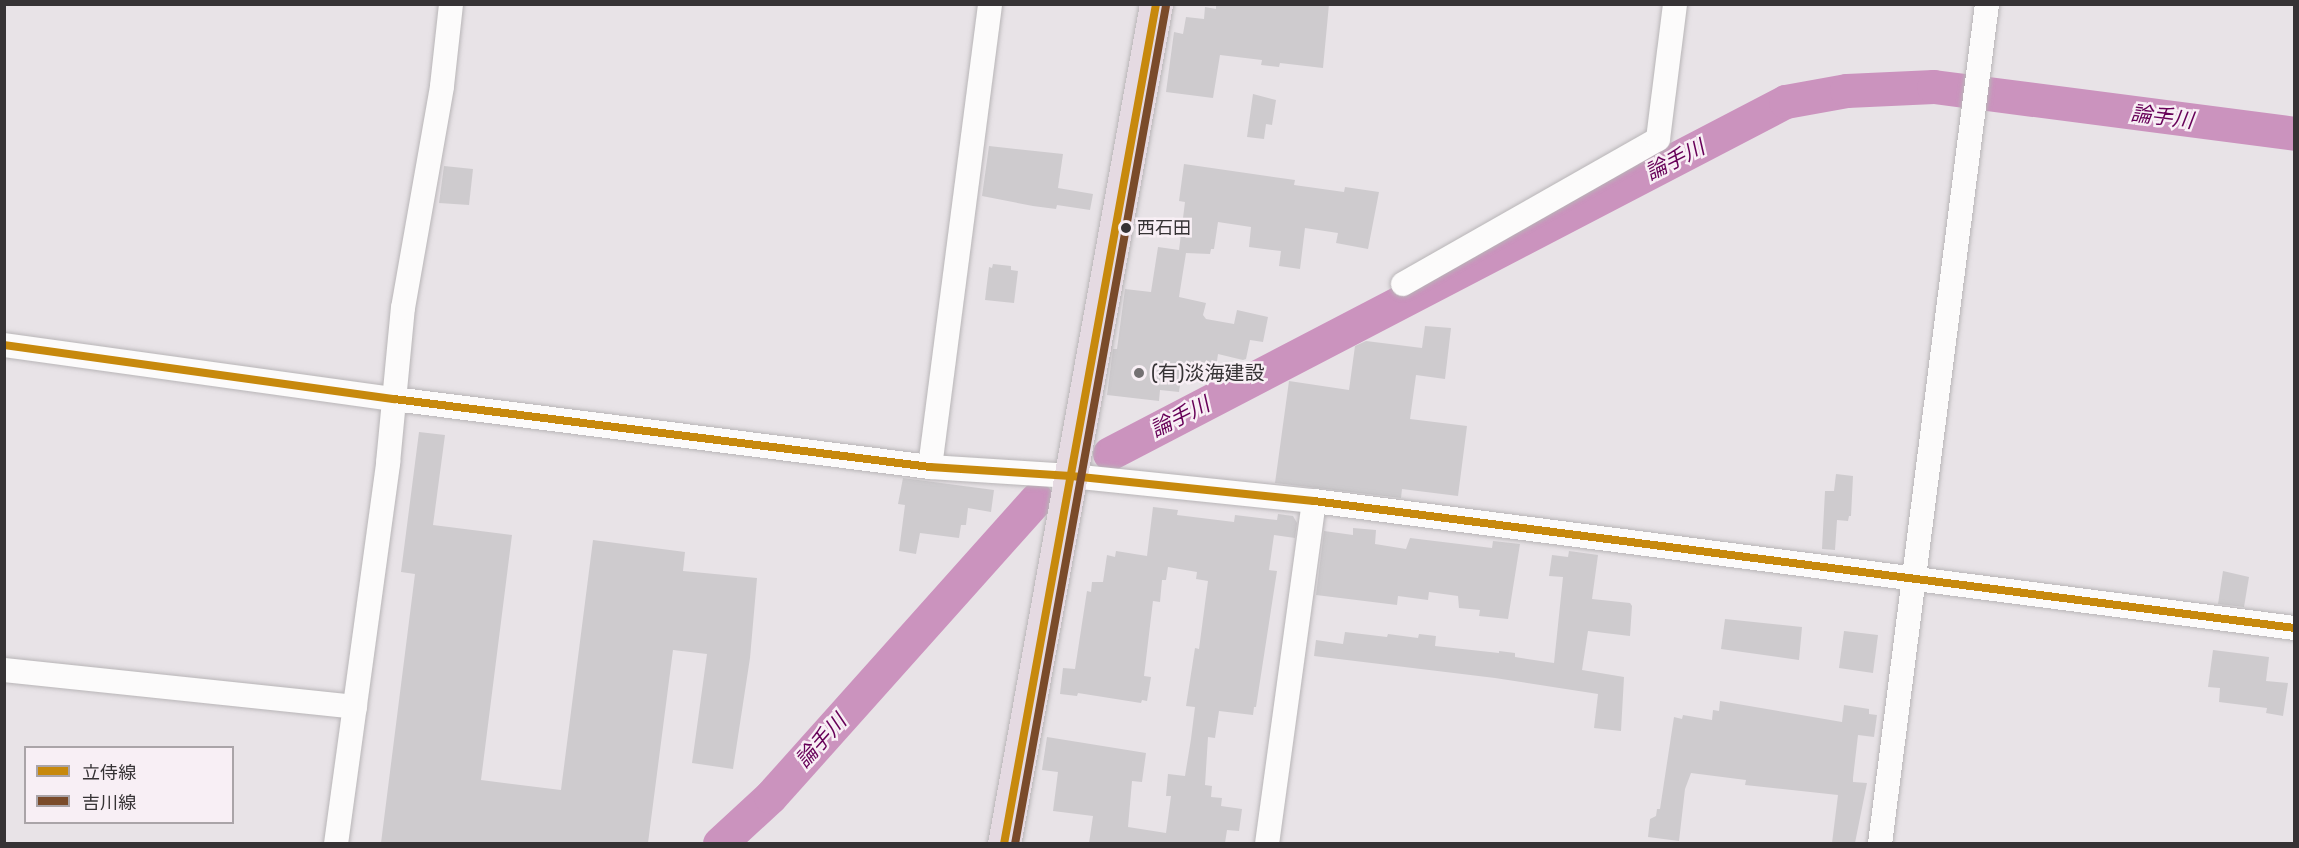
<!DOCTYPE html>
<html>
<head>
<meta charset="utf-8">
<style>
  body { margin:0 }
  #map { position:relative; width:2299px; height:848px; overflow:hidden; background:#e8e3e7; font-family:Rubik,"Noto Sans JP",sans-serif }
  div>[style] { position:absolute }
  .river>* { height:34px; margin:-17px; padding:0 17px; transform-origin:17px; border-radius:17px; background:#cb93be }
  .building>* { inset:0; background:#cecbce }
  .roads { filter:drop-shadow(0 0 2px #b8b5b7) drop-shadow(0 0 2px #b8b5b7) }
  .minor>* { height:24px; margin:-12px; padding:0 12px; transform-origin:12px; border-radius:12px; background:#fcfbfb }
  .highway>* { height:33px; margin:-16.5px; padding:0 16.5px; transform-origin:16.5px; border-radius:16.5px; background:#e5dae2 }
  .bus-1>* { height:8px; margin:-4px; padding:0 4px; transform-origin:4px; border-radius:4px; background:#c7890d }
  .bus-2>* { height:8px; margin:-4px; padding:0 4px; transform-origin:4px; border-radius:4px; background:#7a4b2a }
  .dots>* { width:16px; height:16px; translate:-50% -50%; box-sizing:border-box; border:3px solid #f8eff5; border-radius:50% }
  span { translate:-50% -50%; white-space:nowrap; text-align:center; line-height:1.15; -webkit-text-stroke:5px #f8eff5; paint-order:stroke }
  .bus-label { font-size:18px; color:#363335 }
  .left { translate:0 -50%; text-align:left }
  .poi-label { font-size:20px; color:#363335 }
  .water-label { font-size:21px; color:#670058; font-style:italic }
  .frame { position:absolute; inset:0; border:6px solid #363335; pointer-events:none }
  .legend { position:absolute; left:24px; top:746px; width:210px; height:78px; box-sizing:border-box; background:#f8eff5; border:2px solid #aaa4a8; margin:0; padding:8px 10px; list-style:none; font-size:18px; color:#363335 }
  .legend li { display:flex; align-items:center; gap:12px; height:30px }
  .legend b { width:30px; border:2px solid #aaa4a8 }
</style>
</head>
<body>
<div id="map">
  <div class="river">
    <div style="left:1110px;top:454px;width:762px;rotate:-27.51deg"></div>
    <div style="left:1786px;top:102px;width:62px;rotate:-10.2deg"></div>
    <div style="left:1847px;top:91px;width:87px;rotate:-2.6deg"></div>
    <div style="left:1934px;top:87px;width:363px;rotate:7.4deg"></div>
    <div style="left:720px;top:844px;width:69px;rotate:-42.7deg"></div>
    <div style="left:771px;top:797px;width:399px;rotate:-48.2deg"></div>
  </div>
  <div class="building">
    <div style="clip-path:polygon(1216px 4px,1329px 4px,1323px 68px,1280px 63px,1279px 67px,1261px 65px,1262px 60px,1220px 55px,1213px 98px,1166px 92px,1174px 32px,1183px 34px,1186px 17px,1204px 19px,1205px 7px,1216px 9px)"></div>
    <div style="clip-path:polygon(1253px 94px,1276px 100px,1272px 125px,1266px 124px,1264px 139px,1247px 137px)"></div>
    <div style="clip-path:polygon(989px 146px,1063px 154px,1058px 188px,1093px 194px,1090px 210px,1057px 205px,1056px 209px,1033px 206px,982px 196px)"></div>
    <div style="clip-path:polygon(1184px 164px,1295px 180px,1294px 185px,1344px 192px,1345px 187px,1379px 192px,1368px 249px,1336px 243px,1338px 233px,1305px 228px,1300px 269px,1279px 266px,1281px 251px,1249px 247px,1251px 227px,1218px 222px,1214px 249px,1211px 249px,1210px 254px,1186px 253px,1179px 297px,1206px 303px,1203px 315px,1206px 319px,1234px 324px,1237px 310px,1268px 317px,1263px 342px,1250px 340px,1246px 359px,1243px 360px,1218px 354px,1215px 375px,1182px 371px,1179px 392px,1160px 390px,1159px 401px,1107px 395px,1113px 349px,1117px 349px,1125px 289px,1151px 292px,1158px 247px,1179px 250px,1185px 202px,1179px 201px)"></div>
    <div style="clip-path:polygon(444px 166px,473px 169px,469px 205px,439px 203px)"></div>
    <div style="clip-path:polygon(993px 264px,1011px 266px,1011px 270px,1018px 271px,1014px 303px,985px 300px,989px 267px,992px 268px)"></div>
    <div style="clip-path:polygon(1425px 326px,1451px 328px,1445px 379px,1416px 375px,1410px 419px,1467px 426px,1458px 496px,1402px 489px,1401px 498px,1275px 483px,1289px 381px,1349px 390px,1355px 346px,1366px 341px,1422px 348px)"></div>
    <div style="clip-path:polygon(419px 432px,445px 435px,433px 525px,512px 535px,481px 780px,561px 790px,593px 540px,685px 552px,683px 571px,757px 578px,750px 658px,733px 769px,692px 763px,707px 654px,673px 650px,648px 843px,381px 843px,415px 574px,401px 572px)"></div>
    <div style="clip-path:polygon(1836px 474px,1853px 476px,1851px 516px,1849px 516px,1848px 521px,1837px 520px,1835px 550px,1822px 549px,1825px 491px,1834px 491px)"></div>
    <div style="clip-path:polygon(903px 478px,994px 490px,991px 512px,968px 508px,966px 525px,961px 525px,959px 538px,920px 533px,916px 554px,899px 551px,905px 505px,898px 504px)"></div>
    <div style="clip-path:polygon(1153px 507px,1178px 510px,1177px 515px,1234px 522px,1235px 515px,1277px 520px,1278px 514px,1293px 516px,1297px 523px,1295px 538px,1274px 535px,1269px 570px,1277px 571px,1256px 707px,1254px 707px,1253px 715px,1219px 711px,1215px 738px,1208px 737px,1205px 785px,1212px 786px,1211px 797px,1222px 798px,1221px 806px,1242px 809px,1239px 831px,1227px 830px,1225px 843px,1089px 843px,1093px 816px,1053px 811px,1058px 772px,1042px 770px,1047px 737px,1146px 753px,1142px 782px,1132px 781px,1128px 827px,1166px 833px,1171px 796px,1166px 796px,1168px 774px,1185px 776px,1191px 739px,1195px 707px,1186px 706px,1195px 648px,1199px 649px,1208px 581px,1196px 579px,1197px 572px,1168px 567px,1166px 580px,1162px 580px,1160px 602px,1153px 601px,1144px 676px,1151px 677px,1147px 701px,1142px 700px,1141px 703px,1078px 693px,1077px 696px,1060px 694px,1063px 668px,1075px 669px,1087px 591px,1091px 592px,1092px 582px,1103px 582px,1107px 555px,1115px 557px,1116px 551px,1147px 556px)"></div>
    <div style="clip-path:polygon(1353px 528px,1376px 530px,1375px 544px,1406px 549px,1410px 538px,1492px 548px,1493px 541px,1520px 544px,1508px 619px,1479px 616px,1480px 610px,1459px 608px,1458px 596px,1429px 592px,1428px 600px,1398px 596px,1397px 605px,1316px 595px,1324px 531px,1353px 535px)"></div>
    <div style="clip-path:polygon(1569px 551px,1598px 555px,1592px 599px,1630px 603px,1632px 606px,1630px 636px,1588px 631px,1582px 670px,1624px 677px,1621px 731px,1594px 728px,1598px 694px,1495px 678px,1314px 656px,1316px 640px,1343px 644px,1345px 632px,1387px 637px,1388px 634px,1418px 638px,1419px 634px,1436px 636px,1435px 646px,1499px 653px,1499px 651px,1515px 653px,1515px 657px,1554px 663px,1563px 577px,1549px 576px,1552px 555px,1568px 557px)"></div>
    <div style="clip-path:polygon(2223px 571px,2249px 577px,2244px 607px,2218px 604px)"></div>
    <div style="clip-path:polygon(1725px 619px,1802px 627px,1799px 660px,1721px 649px)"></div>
    <div style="clip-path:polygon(1844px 631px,1878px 635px,1873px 673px,1839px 668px)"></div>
    <div style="clip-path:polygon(2213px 650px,2269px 657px,2266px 681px,2288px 683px,2283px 716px,2266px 713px,2267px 708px,2219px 702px,2220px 688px,2208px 687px)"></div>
    <div style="clip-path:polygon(1720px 701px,1842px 722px,1844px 705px,1869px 709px,1869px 714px,1877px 715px,1874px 737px,1858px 735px,1853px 778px,1853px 782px,1867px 783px,1855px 843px,1832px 843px,1838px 795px,1745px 785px,1746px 780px,1691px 773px,1685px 789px,1679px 841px,1648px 837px,1650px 819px,1656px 816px,1657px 809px,1660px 809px,1674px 717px,1682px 719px,1683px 715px,1712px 720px,1713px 710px,1719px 711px)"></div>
  </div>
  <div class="roads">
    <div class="minor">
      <div style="left:1403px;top:284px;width:293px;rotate:-29.6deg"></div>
      <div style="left:1658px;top:139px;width:136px;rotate:-82.8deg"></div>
      <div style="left:4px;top:345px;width:394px;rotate:7.9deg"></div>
      <div style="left:394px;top:399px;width:540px;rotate:7.23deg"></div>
      <div style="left:930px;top:467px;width:141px;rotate:3.7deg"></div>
      <div style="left:1071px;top:476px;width:244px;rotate:5.9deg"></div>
      <div style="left:1314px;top:501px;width:988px;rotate:7.38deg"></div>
      <div style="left:930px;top:467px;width:467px;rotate:-82.6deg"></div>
      <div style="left:4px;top:670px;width:353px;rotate:6deg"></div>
      <div style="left:336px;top:844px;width:385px;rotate:-82.2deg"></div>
      <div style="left:388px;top:463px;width:156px;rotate:-84.5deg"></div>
      <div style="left:403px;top:308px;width:225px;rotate:-80deg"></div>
      <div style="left:442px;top:86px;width:82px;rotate:-83.7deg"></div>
      <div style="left:1267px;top:844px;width:346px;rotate:-82.2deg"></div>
      <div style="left:1880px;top:844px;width:847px;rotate:-82.74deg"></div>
    </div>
    <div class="highway">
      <div style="left:1004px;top:844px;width:854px;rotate:-79.74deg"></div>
    </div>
  </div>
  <div class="bus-1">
    <div style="left:4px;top:345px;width:394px;rotate:7.9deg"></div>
    <div style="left:394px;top:399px;width:540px;rotate:7.23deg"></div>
    <div style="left:930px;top:467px;width:141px;rotate:3.7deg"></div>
    <div style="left:1071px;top:476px;width:244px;rotate:5.9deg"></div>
    <div style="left:1314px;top:501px;width:988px;rotate:7.38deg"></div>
    <div style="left:1004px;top:844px;width:854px;rotate:-79.74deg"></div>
  </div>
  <div class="bus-2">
    <div style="left:1015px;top:844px;width:851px;rotate:-79.79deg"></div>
  </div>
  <div class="dots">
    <div style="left:1126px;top:228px;background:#363335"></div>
    <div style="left:1139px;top:373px;background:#747173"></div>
  </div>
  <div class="bus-label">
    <span class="left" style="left:1137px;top:228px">西石田</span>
  </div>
  <div class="poi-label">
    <span class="left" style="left:1151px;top:373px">(有)淡海建設</span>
  </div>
  <div class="water-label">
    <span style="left:2162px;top:117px;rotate:7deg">論手川</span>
    <span style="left:1675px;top:160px;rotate:-27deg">論手川</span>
    <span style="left:1180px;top:417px;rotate:-27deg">論手川</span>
    <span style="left:821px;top:741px;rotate:-48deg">論手川</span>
  </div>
  <div class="frame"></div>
  <ul class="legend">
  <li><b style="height:8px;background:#c7890d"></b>立侍線</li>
  <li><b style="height:8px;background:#7a4b2a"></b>吉川線</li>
  </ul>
</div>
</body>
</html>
